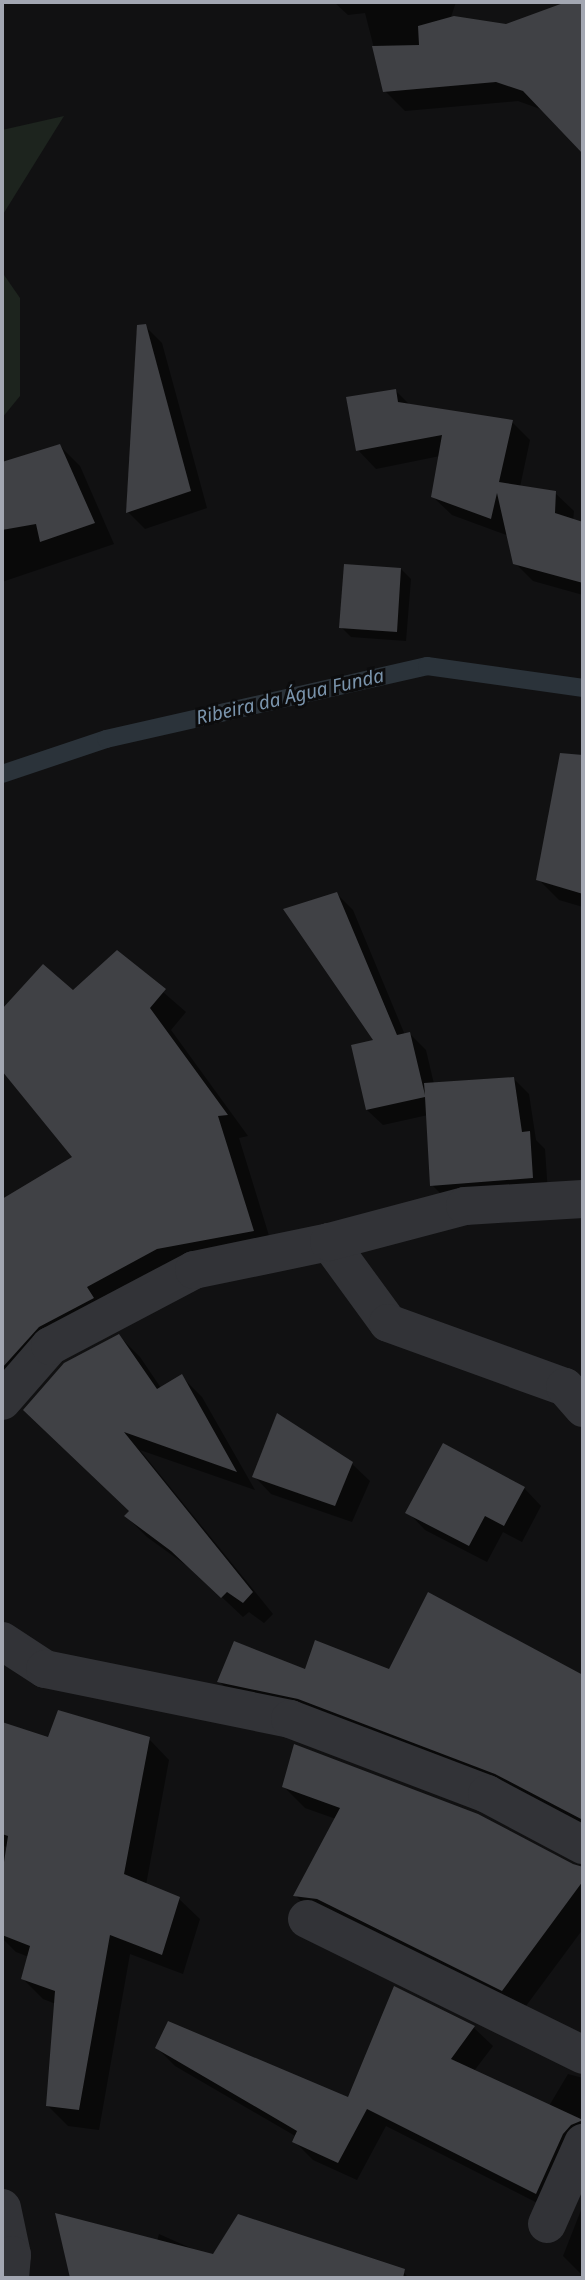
<!DOCTYPE html>
<html>
<head>
<meta charset="utf-8">
<style>
  body { margin:0 }
  #map { position:relative; width:585px; height:2280px; overflow:hidden; background:#111112; font-family:"Noto Sans",sans-serif }
  div>[style] { position:absolute }
  .green>* { inset:0; background:#1d241e }
  .shadow>* { inset:0; background:#0007 }
  .stream>* { height:18px; margin:-9px; padding:0 9px; transform-origin:9px; border-radius:9px; background:#2b333a }
  .building>* { inset:0; background:#404145 }
  .minor>* { height:38px; margin:-19px; padding:0 19px; transform-origin:19px; border-radius:19px; background:#323337 }
  span { translate:-50% -50%; white-space:nowrap; text-align:center; line-height:1.15; -webkit-text-stroke:6px #0c0c0d; paint-order:stroke }
  .water-label { font-size:19px; color:#7a94ac; font-style:italic }
  .frame { position:absolute; inset:0; border:4px solid #a3a7b2; pointer-events:none }
</style>
</head>
<body>
<div id="map">
  <div class="green">
    <div style="clip-path:polygon(64px 116px,2px 216px,2px 130px)"></div>
    <div style="clip-path:polygon(2px 272px,20px 298px,20px 396px,2px 418px)"></div>
  </div>
  <div class="shadow">
    <div style="clip-path:polygon(334px 2px,456px 2px,451px 17px,506px 26px,572px 2px,583px 2px,583px 151px,543px 110px,518px 101px,405px 111px,385px 91px,365px 13px,348px 15px)"></div>
    <div style="clip-path:polygon(145px 326px,162px 343px,207px 508px,145px 529px,128px 512px)"></div>
    <div style="clip-path:polygon(395px 390px,410px 405px,512px 422px,530px 440px,520px 487px,555px 493px,574px 511px,573px 521px,583px 524px,583px 595px,533px 581px,515px 563px,509px 536px,452px 515px,433px 497px,440px 456px,376px 469px,358px 450px)"></div>
    <div style="clip-path:polygon(60px 446px,80px 466px,114px 544px,2px 582px,2px 464px)"></div>
    <div style="clip-path:polygon(401px 569px,411px 579px,406px 641px,351px 637px,341px 627px)"></div>
    <div style="clip-path:polygon(549px 820px,583px 827px,583px 907px,559px 900px,538px 879px)"></div>
    <div style="clip-path:polygon(337px 894px,353px 910px,405px 1035px,410px 1034px,426px 1050px,434px 1084px,513px 1078px,529px 1094px,536px 1140px,545px 1149px,548px 1193px,448px 1201px,432px 1185px,428px 1115px,383px 1125px,367px 1110px,376px 1041px)"></div>
    <div style="clip-path:polygon(117px 952px,186px 1012px,171px 1030px,248px 1136px,239px 1138px,274px 1252px,56px 1353px,2px 1416px,2px 1201px,75px 1158px,2px 1069px,2px 1012px,43px 966px,73px 992px)"></div>
    <div style="clip-path:polygon(119px 1336px,140px 1357px,161px 1388px,181px 1376px,202px 1397px,255px 1490px,140px 1450px,273px 1614px,264px 1623px,249px 1612px,243px 1617px,194px 1571px,147px 1537px,126px 1516px,131px 1511px,46px 1431px)"></div>
    <div style="clip-path:polygon(352px 1464px,370px 1481px,352px 1522px,271px 1494px,254px 1476px)"></div>
    <div style="clip-path:polygon(524px 1488px,541px 1506px,522px 1542px,503px 1532px,487px 1562px,425px 1530px,408px 1512px)"></div>
    <div style="clip-path:polygon(428px 1594px,583px 1677px,583px 1828px,238px 1700px,219px 1681px,306px 1672px,389px 1672px)"></div>
    <div style="clip-path:polygon(2px 1724px,49px 1739px,149px 1739px,169px 1760px,146px 1885px,179px 1899px,200px 1919px,183px 1974px,130px 1954px,99px 2130px,68px 2126px,48px 2106px,56px 2004px,43px 1999px,23px 1979px,29px 1957px,16px 1952px,2px 1938px,2px 1887px,8px 1848px,2px 1845px)"></div>
    <div style="clip-path:polygon(284px 1787px,583px 1868px,583px 1929px,523px 2010px,316px 1916px,295px 1895px,336px 1819px,305px 1808px)"></div>
    <div style="clip-path:polygon(395px 1989px,474px 2028px,493px 2046px,474px 2071px,549px 2106px,568px 2074px,583px 2078px,583px 2150px,555px 2212px,386px 2126px,357px 2180px,313px 2160px,294px 2141px,297px 2137px,175px 2066px,157px 2048px,349px 2100px)"></div>
    <div style="clip-path:polygon(583px 2205px,583px 2276px,563px 2256px)"></div>
    <div style="clip-path:polygon(159px 2234px,213px 2258px,401px 2270px,409px 2278px,75px 2278px,71px 2275px,157px 2241px)"></div>
  </div>
  <div class="stream">
    <div style="left:2px;top:774px;width:110px;rotate:-18.6deg"></div>
    <div style="left:106px;top:739px;width:329px;rotate:-12.8deg"></div>
    <div style="left:427px;top:666px;width:158px;rotate:8deg"></div>
  </div>
  <div class="building">
    <div style="clip-path:polygon(566px 2px,583px 2px,583px 154px,523px 91px,496px 82px,383px 92px,372px 46px,419px 45px,418px 26px,454px 16px,506px 24px)"></div>
    <div style="clip-path:polygon(146px 324px,191px 491px,126px 513px,137px 325px)"></div>
    <div style="clip-path:polygon(396px 389px,398px 402px,513px 420px,499px 482px,556px 491px,555px 513px,583px 522px,583px 583px,513px 564px,497px 493px,491px 519px,431px 497px,442px 435px,356px 451px,346px 397px)"></div>
    <div style="clip-path:polygon(60px 444px,95px 523px,40px 542px,36px 524px,2px 530px,2px 462px)"></div>
    <div style="clip-path:polygon(344px 564px,401px 568px,397px 632px,339px 628px)"></div>
    <div style="clip-path:polygon(560px 753px,583px 755px,583px 894px,536px 880px)"></div>
    <div style="clip-path:polygon(337px 892px,397px 1035px,410px 1032px,425px 1095px,424px 1083px,514px 1077px,522px 1132px,530px 1131px,533px 1178px,430px 1186px,425px 1097px,366px 1110px,351px 1045px,373px 1040px,283px 909px)"></div>
    <div style="clip-path:polygon(117px 950px,166px 989px,150px 1008px,228px 1115px,218px 1116px,254px 1231px,157px 1249px,87px 1287px,94px 1298px,39px 1327px,2px 1368px,2px 1199px,72px 1157px,2px 1071px,2px 1009px,43px 964px,73px 990px)"></div>
    <div style="clip-path:polygon(119px 1334px,157px 1389px,182px 1374px,237px 1472px,124px 1432px,253px 1592px,243px 1603px,227px 1592px,221px 1598px,171px 1551px,124px 1516px,129px 1511px,23px 1410px,64px 1363px)"></div>
    <div style="clip-path:polygon(277px 1413px,353px 1462px,335px 1506px,252px 1477px)"></div>
    <div style="clip-path:polygon(443px 1443px,525px 1487px,504px 1526px,485px 1516px,469px 1546px,405px 1513px)"></div>
    <div style="clip-path:polygon(428px 1592px,583px 1675px,583px 1820px,495px 1774px,298px 1699px,217px 1682px,234px 1641px,305px 1669px,315px 1640px,389px 1669px)"></div>
    <div style="clip-path:polygon(58px 1710px,150px 1737px,124px 1874px,180px 1897px,162px 1955px,110px 1935px,79px 2110px,46px 2106px,55px 1991px,21px 1979px,30px 1946px,2px 1935px,2px 1875px,8px 1836px,2px 1834px,2px 1722px,48px 1737px)"></div>
    <div style="clip-path:polygon(294px 1744px,478px 1814px,573px 1864px,583px 1867px,583px 1881px,502px 1991px,317px 1899px,293px 1896px,340px 1808px,282px 1787px)"></div>
    <div style="clip-path:polygon(394px 1986px,475px 2026px,451px 2059px,583px 2120px,571px 2125px,563px 2134px,536px 2194px,367px 2109px,338px 2163px,292px 2142px,297px 2131px,155px 2048px,168px 2021px,348px 2097px)"></div>
    <div style="clip-path:polygon(55px 2213px,213px 2254px,238px 2214px,405px 2269px,403px 2278px,70px 2278px)"></div>
  </div>
  <div class="minor">
    <div style="left:329px;top:1242px;width:100px;rotate:53.9deg"></div>
    <div style="left:388px;top:1323px;width:188px;rotate:19.9deg"></div>
    <div style="left:565px;top:1387px;width:28px;rotate:49deg"></div>
    <div style="left:2px;top:1401px;width:73px;rotate:-48.9deg"></div>
    <div style="left:50px;top:1346px;width:163px;rotate:-27.8deg"></div>
    <div style="left:194px;top:1270px;width:138px;rotate:-11.7deg"></div>
    <div style="left:329px;top:1242px;width:141px;rotate:-14.8deg"></div>
    <div style="left:465px;top:1206px;width:118px;rotate:-3.4deg"></div>
    <div style="left:2px;top:1641px;width:51px;rotate:33.1deg"></div>
    <div style="left:45px;top:1669px;width:250px;rotate:11.5deg"></div>
    <div style="left:290px;top:1719px;width:211px;rotate:20.8deg"></div>
    <div style="left:487px;top:1794px;width:109px;rotate:28deg"></div>
    <div style="left:307px;top:1919px;width:308px;rotate:26.2deg"></div>
    <div style="left:2px;top:2208px;width:48px;rotate:78deg"></div>
    <div style="left:12px;top:2255px;width:23px;rotate:95deg"></div>
    <div style="left:547px;top:2224px;width:89px;rotate:-66deg"></div>
  </div>
  <div class="water-label">
    <span style="left:290px;top:697px;rotate:-13deg">Ribeira da Água Funda</span>
  </div>
  <div class="frame"></div>
</div>
</body>
</html>
